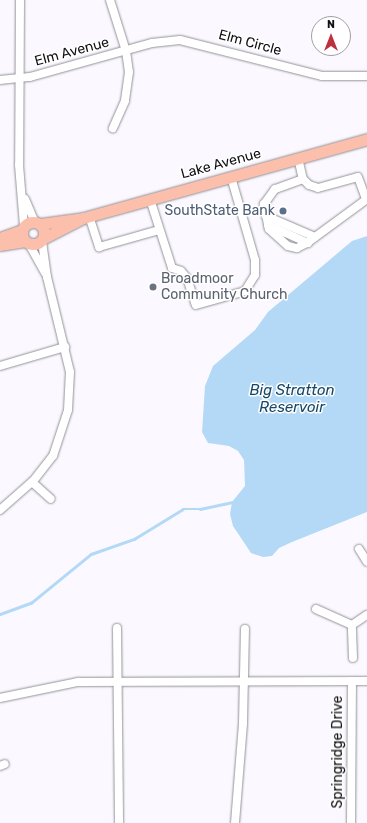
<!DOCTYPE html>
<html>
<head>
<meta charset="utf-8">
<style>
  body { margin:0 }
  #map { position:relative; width:367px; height:823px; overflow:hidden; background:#fbf9ff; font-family:Rubik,sans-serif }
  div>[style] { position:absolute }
  .water>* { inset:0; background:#b3d9f6 }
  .stream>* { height:2.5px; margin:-1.25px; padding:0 1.25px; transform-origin:1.25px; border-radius:1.25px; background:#b3d9f6 }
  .roads { filter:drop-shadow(0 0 1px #939198) drop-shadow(0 0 1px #939198) }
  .minor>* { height:8px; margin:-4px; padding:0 4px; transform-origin:4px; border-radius:4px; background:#fff }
  .major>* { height:11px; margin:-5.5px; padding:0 5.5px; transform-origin:5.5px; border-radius:5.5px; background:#fbbfac }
  .major>.ring { margin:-5.5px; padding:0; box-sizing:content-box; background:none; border:11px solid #fbbfac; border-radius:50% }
  .dots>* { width:11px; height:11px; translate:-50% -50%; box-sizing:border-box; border:2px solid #fff; border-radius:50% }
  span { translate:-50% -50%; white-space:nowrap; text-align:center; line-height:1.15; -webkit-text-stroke:3px #fff; paint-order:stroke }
  .street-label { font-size:14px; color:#100f12 }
  .service-label { font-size:14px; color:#4e5e75 }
  .right { translate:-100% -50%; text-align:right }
  .worship-label { font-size:14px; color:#5b616d }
  .left { translate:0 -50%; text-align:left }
  .water-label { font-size:15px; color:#174868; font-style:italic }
  .north { position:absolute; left:311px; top:16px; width:40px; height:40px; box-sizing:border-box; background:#fff; border:1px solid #9f9fa0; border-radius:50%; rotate:0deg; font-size:11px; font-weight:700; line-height:16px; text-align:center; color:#100f12 }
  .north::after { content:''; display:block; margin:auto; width:14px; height:18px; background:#bf2f3d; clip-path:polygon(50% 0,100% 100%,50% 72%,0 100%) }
</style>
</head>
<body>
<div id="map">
  <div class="water">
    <div style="clip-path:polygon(367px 236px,367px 512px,292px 542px,279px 548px,272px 556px,263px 557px,251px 553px,233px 526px,230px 514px,232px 502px,245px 486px,244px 460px,238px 451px,229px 446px,208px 443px,202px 432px,205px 386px,213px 366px,255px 330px,268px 312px,352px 241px)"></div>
  </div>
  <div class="stream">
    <div style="left:0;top:614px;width:33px;rotate:-20deg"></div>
    <div style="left:31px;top:603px;width:77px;rotate:-39.2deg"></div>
    <div style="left:91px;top:554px;width:46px;rotate:-19.2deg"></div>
    <div style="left:134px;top:539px;width:57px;rotate:-31.5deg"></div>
    <div style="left:183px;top:509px;width:17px"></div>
    <div style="left:200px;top:509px;width:33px;rotate:-12deg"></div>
  </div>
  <div class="roads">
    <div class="minor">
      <div style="left:20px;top:0;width:165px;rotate:90.3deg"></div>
      <div style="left:19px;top:165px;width:61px;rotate:85.3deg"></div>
      <div style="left:110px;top:0;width:53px;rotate:72.6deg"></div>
      <div style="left:126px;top:51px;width:21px;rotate:82deg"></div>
      <div style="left:129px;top:72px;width:29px;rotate:98deg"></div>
      <div style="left:125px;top:101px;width:30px;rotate:114deg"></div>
      <div style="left:0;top:80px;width:30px;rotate:-6deg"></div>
      <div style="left:30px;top:77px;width:127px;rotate:-15.6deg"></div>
      <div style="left:152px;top:43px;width:28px;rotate:-6deg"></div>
      <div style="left:180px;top:40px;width:146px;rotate:14.2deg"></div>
      <div style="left:322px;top:76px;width:45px"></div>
      <div style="left:298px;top:158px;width:22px;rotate:77deg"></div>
      <div style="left:303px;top:179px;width:8px;rotate:45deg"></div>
      <div style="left:309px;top:185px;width:9px;rotate:18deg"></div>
      <div style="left:318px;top:188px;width:41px;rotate:-15.4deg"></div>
      <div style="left:358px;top:177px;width:23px;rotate:70deg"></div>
      <div style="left:303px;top:179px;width:30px;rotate:160deg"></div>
      <div style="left:275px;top:189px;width:19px;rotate:126deg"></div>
      <div style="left:264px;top:204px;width:25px;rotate:79deg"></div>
      <div style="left:269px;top:229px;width:25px;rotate:42deg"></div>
      <div style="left:288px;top:246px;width:9px;rotate:13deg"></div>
      <div style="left:297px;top:248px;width:11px;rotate:-27deg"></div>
      <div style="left:307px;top:243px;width:74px;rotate:-36.3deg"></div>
      <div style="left:25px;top:199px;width:25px;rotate:67deg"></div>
      <div style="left:150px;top:199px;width:72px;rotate:72.3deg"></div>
      <div style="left:172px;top:268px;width:9px;rotate:18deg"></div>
      <div style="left:181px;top:271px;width:9px;rotate:49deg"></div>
      <div style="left:187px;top:278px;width:28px;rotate:72deg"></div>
      <div style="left:196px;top:305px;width:51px;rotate:-15.9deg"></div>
      <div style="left:245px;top:291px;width:19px;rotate:-58deg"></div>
      <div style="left:255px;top:275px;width:15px;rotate:-90deg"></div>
      <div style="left:255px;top:260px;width:86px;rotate:-106.1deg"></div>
      <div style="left:89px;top:216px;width:33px;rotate:72deg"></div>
      <div style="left:99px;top:247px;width:62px;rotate:-15.8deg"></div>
      <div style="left:266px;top:216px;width:53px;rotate:23.2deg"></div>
      <div style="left:268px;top:225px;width:44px;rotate:24.2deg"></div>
      <div style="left:29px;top:244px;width:33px;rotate:61deg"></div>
      <div style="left:0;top:366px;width:68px;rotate:-16.3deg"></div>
      <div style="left:32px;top:482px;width:25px;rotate:42deg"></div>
      <div style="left:0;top:510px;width:45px;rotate:-41.4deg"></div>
      <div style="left:34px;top:480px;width:31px;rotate:-52deg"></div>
      <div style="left:53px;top:456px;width:48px;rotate:-71.9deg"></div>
      <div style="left:68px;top:410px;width:38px;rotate:-87deg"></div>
      <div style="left:70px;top:372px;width:98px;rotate:-103.6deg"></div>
      <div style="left:47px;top:277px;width:37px;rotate:-98deg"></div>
      <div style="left:359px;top:549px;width:15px;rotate:58deg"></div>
      <div style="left:316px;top:609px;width:39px;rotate:24deg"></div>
      <div style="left:117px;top:628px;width:195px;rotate:89.4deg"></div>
      <div style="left:353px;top:658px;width:33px;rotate:-92deg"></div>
      <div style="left:352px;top:625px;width:18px;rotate:-34deg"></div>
      <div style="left:0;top:698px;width:80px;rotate:-11.6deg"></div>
      <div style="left:78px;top:682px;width:289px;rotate:-0.2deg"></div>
      <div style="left:0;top:766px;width:5px;rotate:-22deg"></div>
      <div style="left:235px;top:823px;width:100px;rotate:-85.4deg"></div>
      <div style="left:243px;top:723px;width:94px;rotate:-88.8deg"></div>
      <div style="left:351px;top:823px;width:142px;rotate:-89.6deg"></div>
    </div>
    <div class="major">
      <div class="ring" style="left:22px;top:222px;width:11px;height:11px"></div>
      <div style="left:40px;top:224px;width:43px;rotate:-7.9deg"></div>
      <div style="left:83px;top:218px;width:295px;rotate:-15.5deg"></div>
      <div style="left:0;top:238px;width:23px;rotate:-20deg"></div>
      <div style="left:44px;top:238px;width:42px;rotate:-27.2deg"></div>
      <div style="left:0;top:245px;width:24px;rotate:-9deg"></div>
    </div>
  </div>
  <div class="dots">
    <div style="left:283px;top:211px;background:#5c6f8a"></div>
    <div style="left:153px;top:287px;background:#6b7280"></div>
  </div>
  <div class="street-label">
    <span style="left:250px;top:43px;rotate:15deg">Elm Circle</span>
    <span style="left:72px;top:52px;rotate:-15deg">Elm Avenue</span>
    <span style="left:221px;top:164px;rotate:-15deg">Lake Avenue</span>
    <span style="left:338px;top:752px;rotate:-90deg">Springridge Drive</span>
  </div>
  <div class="service-label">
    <span class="right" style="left:275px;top:211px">SouthState Bank</span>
  </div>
  <div class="worship-label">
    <span class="left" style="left:161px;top:287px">Broadmoor<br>Community Church</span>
  </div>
  <div class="water-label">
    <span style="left:292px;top:399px">Big Stratton<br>Reservoir</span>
  </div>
  <div class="north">N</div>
</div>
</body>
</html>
